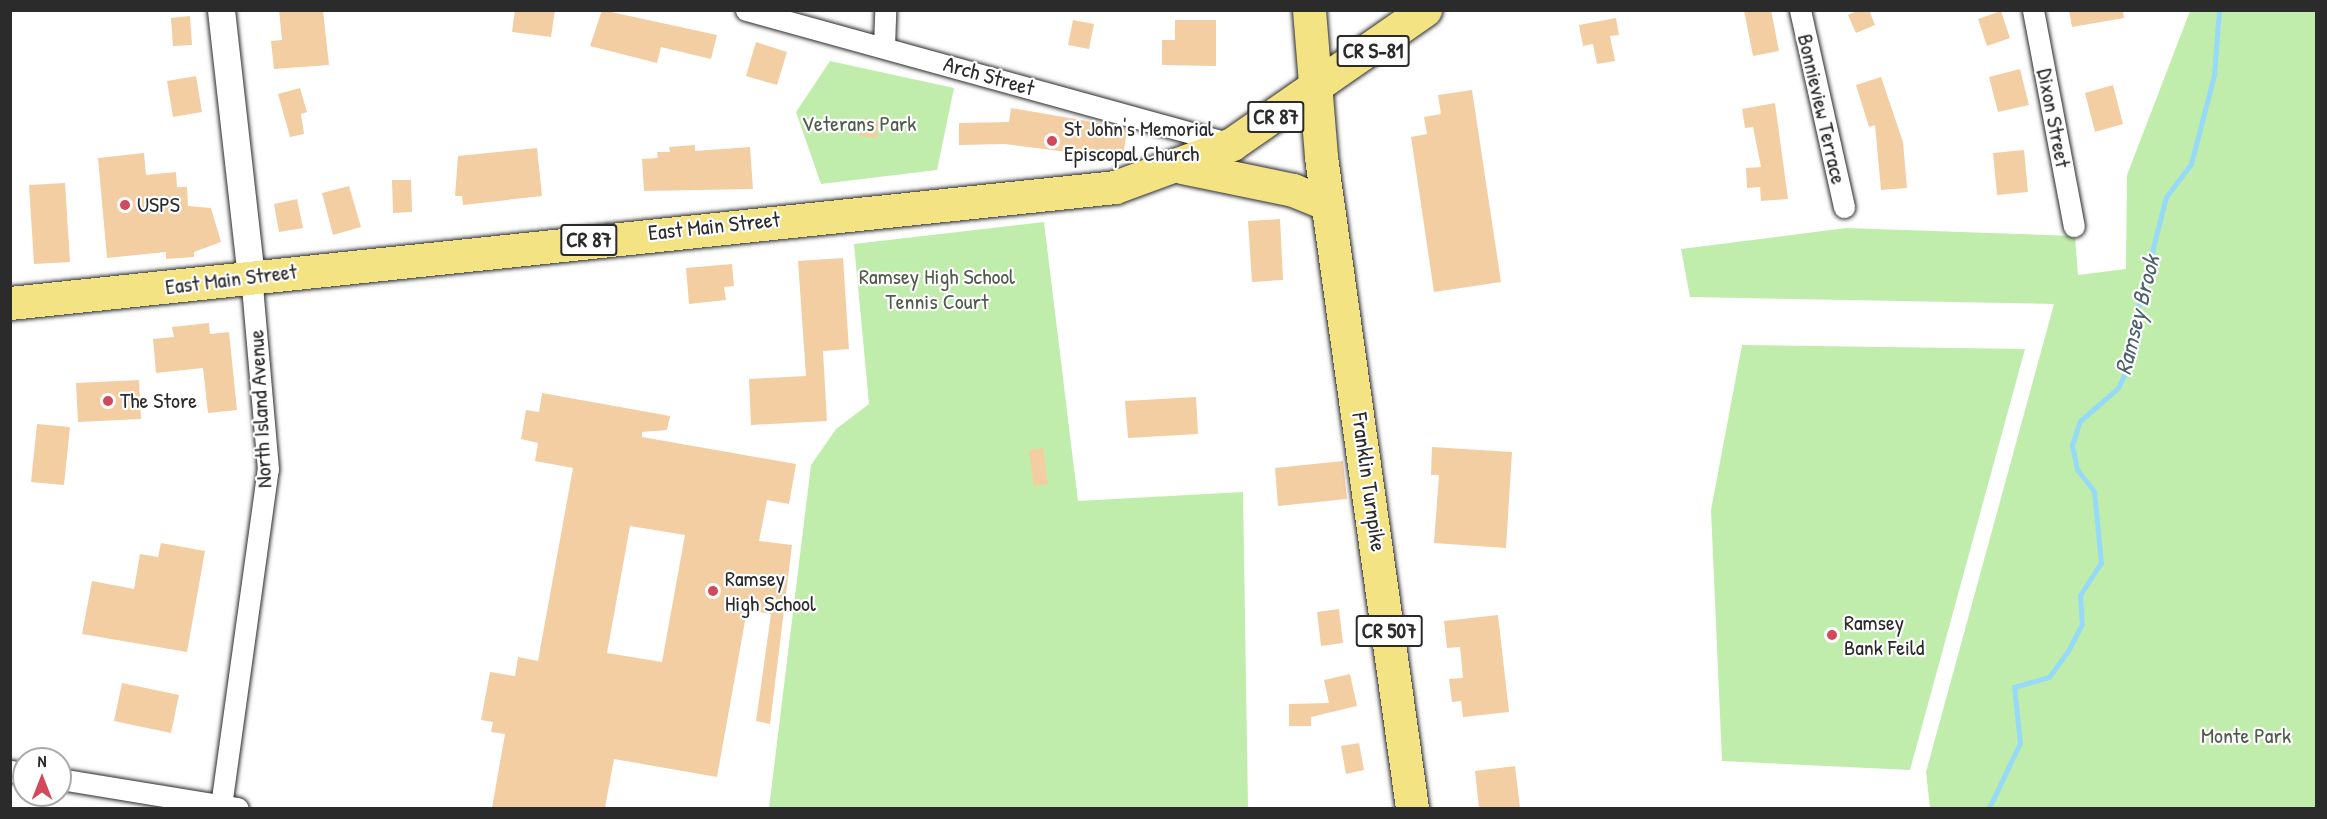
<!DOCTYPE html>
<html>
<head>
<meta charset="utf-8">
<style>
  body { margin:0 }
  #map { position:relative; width:2327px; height:819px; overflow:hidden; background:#fff; font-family:"Patrick Hand",sans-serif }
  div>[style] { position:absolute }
  .green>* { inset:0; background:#c0edab }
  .stream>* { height:5px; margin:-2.5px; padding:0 2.5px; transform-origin:2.5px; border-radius:2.5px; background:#96daf8 }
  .building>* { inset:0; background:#f3cea3 }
  .roads { filter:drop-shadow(0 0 2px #2b2b2b) drop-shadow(0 0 2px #2b2b2b) }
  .minor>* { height:21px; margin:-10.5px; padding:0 10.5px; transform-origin:10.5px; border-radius:10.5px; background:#fff }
  .tertiary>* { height:27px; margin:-13.5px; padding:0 13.5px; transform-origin:13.5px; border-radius:13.5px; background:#fff }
  .primary>* { height:33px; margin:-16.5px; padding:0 16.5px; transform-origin:16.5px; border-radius:16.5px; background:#f4e382 }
  .dots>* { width:16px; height:16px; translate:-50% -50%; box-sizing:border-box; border:3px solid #fff; border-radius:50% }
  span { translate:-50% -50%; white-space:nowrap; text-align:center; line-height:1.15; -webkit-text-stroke:4.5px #fff; paint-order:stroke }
  .shield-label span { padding:2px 4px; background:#fff; border:2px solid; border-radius:4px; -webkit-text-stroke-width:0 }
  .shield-label { font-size:21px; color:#2b2b2b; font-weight:700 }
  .street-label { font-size:22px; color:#2b2b2b }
  .park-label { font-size:22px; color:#505c4b }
  .poi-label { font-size:22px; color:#2b2b2b }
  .left { translate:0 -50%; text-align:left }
  .water-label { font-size:24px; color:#4b6068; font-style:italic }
  .frame { position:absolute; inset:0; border:12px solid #2b2b2b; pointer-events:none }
  .north { position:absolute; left:12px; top:747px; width:60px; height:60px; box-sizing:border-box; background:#fff; border:2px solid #aaa; border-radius:50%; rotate:0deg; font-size:16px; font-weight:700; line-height:24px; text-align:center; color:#2b2b2b }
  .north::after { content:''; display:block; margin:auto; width:21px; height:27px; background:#d1495b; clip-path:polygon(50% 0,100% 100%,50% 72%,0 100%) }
</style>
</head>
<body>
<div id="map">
  <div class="green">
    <div style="clip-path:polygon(2190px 11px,2316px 11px,2316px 808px,1930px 808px,1926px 772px,2054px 304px,1690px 297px,1681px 249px,1846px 228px,2075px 236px,2078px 275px,2126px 269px,2127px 175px)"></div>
    <div style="clip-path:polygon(830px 61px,954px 88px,937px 170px,821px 184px,796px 112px)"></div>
    <div style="clip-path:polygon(1044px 222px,1078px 501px,1243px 492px,1248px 808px,769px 808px,811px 465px,836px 429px,869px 404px,854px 244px)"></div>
    <div style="clip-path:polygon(1742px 345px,2025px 349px,1910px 770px,1722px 761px,1711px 510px)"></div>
  </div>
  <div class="stream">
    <div style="left:1989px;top:808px;width:72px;rotate:-64.5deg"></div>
    <div style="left:2020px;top:743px;width:56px;rotate:-96.1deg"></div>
    <div style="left:2014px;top:687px;width:36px;rotate:-16deg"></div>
    <div style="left:2049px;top:677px;width:32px;rotate:-54deg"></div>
    <div style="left:2068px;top:651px;width:30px;rotate:-63deg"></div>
    <div style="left:2082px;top:624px;width:29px;rotate:-94deg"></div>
    <div style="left:2080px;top:595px;width:38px;rotate:-57deg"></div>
    <div style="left:2101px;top:563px;width:72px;rotate:-95.6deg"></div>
    <div style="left:2094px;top:491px;width:28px;rotate:-128deg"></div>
    <div style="left:2077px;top:469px;width:25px;rotate:-102deg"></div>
    <div style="left:2072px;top:445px;width:25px;rotate:-72deg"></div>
    <div style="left:2080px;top:421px;width:50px;rotate:-41deg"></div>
    <div style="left:2118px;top:388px;width:29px;rotate:-65deg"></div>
    <div style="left:2130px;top:362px;width:31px;rotate:-86deg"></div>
    <div style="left:2132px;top:331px;width:138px;rotate:-75.8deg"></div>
    <div style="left:2166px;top:197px;width:41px;rotate:-52.9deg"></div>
    <div style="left:2191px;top:164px;width:92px;rotate:-75.5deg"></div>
    <div style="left:2214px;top:75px;width:65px;rotate:-85.6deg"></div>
  </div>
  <div class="building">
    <div style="clip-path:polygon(279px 10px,323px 10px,329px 65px,274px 69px,271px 41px,282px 40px)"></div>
    <div style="clip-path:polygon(515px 10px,555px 10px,551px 37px,512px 32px)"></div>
    <div style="clip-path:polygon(602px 10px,717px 35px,711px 59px,661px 47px,657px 63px,590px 46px)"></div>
    <div style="clip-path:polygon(1744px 10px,1771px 10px,1779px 51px,1753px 56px)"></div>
    <div style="clip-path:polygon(1859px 10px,1869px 10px,1875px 25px,1856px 33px,1848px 15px)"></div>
    <div style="clip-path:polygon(2069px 10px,2123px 10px,2124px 18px,2072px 27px)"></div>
    <div style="clip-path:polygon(2001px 11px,2010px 38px,1987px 46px,1978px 19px)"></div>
    <div style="clip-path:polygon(190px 16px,192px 45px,173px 46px,171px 18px)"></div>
    <div style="clip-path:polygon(1616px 18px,1619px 35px,1610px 36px,1615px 61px,1597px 64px,1593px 44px,1583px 46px,1579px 25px)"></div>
    <div style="clip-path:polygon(1073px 20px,1094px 24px,1089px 49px,1068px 45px)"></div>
    <div style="clip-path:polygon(1175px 20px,1216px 20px,1216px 66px,1162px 65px,1162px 40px,1175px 40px)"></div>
    <div style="clip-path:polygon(756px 42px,787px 52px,777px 85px,746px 76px)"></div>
    <div style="clip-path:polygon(2020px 69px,2029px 105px,1998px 112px,1989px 77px)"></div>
    <div style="clip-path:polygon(196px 76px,202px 112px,173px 117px,167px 81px)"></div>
    <div style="clip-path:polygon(1881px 77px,1903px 142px,1907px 188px,1881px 190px,1875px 125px,1869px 127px,1856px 85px)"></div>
    <div style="clip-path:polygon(2113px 85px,2123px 124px,2095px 132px,2085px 93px)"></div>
    <div style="clip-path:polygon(300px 88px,307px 112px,301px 114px,304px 134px,290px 137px,278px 94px)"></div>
    <div style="clip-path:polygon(1472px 90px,1501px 282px,1434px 292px,1411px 137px,1427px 134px,1424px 117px,1441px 114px,1438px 95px)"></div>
    <div style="clip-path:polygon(1775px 103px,1788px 199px,1761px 201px,1760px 187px,1747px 188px,1746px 168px,1761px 167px,1753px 127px,1745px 128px,1742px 109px)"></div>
    <div style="clip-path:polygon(1011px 108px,1127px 128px,1123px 159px,1005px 144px,959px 145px,959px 123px,1009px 122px)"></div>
    <div style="clip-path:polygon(862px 118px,879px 121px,877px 138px,859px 136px)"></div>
    <div style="clip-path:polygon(695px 145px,695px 151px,750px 147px,753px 189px,644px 191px,642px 159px,658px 158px,657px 152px,670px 152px,669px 147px)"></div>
    <div style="clip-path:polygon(537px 148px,542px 196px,463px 205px,462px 196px,455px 196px,458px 156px)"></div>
    <div style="clip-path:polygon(2024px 150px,2028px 192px,1997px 195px,1993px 153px)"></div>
    <div style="clip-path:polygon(144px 153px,146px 175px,176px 172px,177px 187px,187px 187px,188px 206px,211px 208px,221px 242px,194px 252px,194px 257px,166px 259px,166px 252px,107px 258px,98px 158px)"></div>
    <div style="clip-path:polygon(392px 180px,411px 180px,412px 212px,393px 213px)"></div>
    <div style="clip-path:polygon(65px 183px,70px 262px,34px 264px,29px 185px)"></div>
    <div style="clip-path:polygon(349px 186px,361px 227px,333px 235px,322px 193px)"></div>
    <div style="clip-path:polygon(297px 199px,303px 228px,279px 232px,274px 204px)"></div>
    <div style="clip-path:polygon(1280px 219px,1283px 280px,1252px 282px,1248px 221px)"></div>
    <div style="clip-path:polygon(843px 258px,849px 349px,823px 351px,827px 421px,751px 425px,749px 379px,806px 376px,798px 261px)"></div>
    <div style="clip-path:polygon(732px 264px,734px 286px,724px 287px,726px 300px,689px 304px,686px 268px)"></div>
    <div style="clip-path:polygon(209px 323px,210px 334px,229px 332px,237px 410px,208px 413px,203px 368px,156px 373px,153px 339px,174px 337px,172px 327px)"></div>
    <div style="clip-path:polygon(139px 380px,141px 419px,78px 422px,76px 383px)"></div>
    <div style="clip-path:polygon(evenodd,542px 393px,670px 416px,667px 430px,642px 432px,642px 437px,796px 464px,789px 504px,767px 500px,759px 541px,792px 545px,770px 724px,756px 721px,771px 614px,747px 610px,717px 777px,614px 759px,605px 808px,492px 808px,505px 734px,491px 732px,493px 722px,481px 720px,490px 672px,515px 676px,518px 657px,538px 661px,573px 468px,535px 461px,538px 443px,521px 439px,526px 410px,539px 412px,542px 393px,630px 526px,685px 535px,662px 662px,607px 653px,630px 526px)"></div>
    <div style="clip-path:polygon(1196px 397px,1198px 434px,1128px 438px,1125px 401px)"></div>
    <div style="clip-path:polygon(37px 424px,70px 427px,64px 485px,31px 482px)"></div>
    <div style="clip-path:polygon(1432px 447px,1512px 452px,1506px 548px,1434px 543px,1439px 475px,1431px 475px)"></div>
    <div style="clip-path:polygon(1043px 448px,1048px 484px,1034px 486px,1029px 450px)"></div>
    <div style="clip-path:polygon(1343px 461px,1347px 499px,1278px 506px,1275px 468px)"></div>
    <div style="clip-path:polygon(161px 543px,205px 551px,187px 652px,82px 634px,92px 581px,134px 589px,140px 554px,158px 557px)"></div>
    <div style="clip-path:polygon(1339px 609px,1343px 643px,1321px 646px,1317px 612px)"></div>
    <div style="clip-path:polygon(1498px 615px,1509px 712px,1463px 717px,1461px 701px,1452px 702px,1449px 679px,1463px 678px,1460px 647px,1447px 648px,1444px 621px)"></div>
    <div style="clip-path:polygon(1350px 674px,1357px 706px,1311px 717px,1311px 726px,1289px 726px,1289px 704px,1329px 703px,1324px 680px)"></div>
    <div style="clip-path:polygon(122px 683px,179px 695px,171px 733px,114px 721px)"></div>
    <div style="clip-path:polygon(1359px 743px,1364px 770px,1346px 774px,1341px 746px)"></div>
    <div style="clip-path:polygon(1515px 766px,1520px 808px,1479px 808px,1475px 771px)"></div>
  </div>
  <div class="roads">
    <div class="minor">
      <div style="left:746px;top:10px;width:503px;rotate:15.44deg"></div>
      <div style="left:1800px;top:10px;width:202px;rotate:77.4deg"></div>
      <div style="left:2033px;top:10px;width:220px;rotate:79.3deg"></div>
      <div style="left:884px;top:47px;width:37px;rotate:-88deg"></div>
      <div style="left:10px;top:771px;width:14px;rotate:8deg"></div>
      <div style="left:60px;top:779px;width:180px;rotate:9.3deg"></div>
      <div style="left:221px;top:806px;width:340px;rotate:-82.1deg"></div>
      <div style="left:268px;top:469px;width:194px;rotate:-95deg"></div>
    </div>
    <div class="tertiary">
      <div style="left:221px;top:10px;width:268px;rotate:83.6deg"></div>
    </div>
    <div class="primary">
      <div style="left:1309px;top:10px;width:147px;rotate:85.3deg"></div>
      <div style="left:1321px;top:157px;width:657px;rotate:82.04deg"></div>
      <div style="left:1182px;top:167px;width:113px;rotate:11.7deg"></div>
      <div style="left:1293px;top:190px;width:37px;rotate:22deg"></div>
      <div style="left:10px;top:303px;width:1111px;rotate:-5.99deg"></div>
      <div style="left:1115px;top:187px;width:125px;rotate:-20.2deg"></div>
      <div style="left:1232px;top:144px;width:235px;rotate:-34.8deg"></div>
    </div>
  </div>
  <div class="dots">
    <div style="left:1052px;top:141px;background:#d1495b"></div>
    <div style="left:125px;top:205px;background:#d1495b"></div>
    <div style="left:108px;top:401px;background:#d1495b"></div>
    <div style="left:713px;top:591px;background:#d1495b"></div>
    <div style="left:1832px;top:635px;background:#d1495b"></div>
  </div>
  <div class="shield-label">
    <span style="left:1373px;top:51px">CR S-81</span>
    <span style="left:1276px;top:117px">CR 87</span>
    <span style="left:589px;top:240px">CR 87</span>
    <span style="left:1389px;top:631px">CR 507</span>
  </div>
  <div class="street-label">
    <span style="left:989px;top:76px;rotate:16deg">Arch Street</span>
    <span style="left:1822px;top:109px;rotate:77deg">Bonnieview Terrace</span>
    <span style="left:2054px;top:118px;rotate:79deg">Dixon Street</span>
    <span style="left:714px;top:226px;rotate:-6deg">East Main Street</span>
    <span style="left:231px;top:279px;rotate:-7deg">East Main Street</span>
    <span style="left:260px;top:409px;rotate:-93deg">North Island Avenue</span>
    <span style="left:1369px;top:482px;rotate:82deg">Franklin Turnpike</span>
  </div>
  <div class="park-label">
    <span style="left:859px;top:124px">Veterans Park</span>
    <span style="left:937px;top:289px">Ramsey High School<br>Tennis Court</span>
    <span style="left:2246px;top:736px">Monte Park</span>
  </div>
  <div class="poi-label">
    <span class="left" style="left:1064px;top:141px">St John's Memorial<br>Episcopal Church</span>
    <span class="left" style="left:137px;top:205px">USPS</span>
    <span class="left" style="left:120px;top:401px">The Store</span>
    <span class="left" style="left:725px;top:591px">Ramsey<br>High School</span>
    <span class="left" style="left:1844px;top:635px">Ramsey<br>Bank Feild</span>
  </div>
  <div class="water-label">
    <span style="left:2137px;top:315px;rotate:-76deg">Ramsey Brook</span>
  </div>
  <div class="frame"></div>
  <div class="north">N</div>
</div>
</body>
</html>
